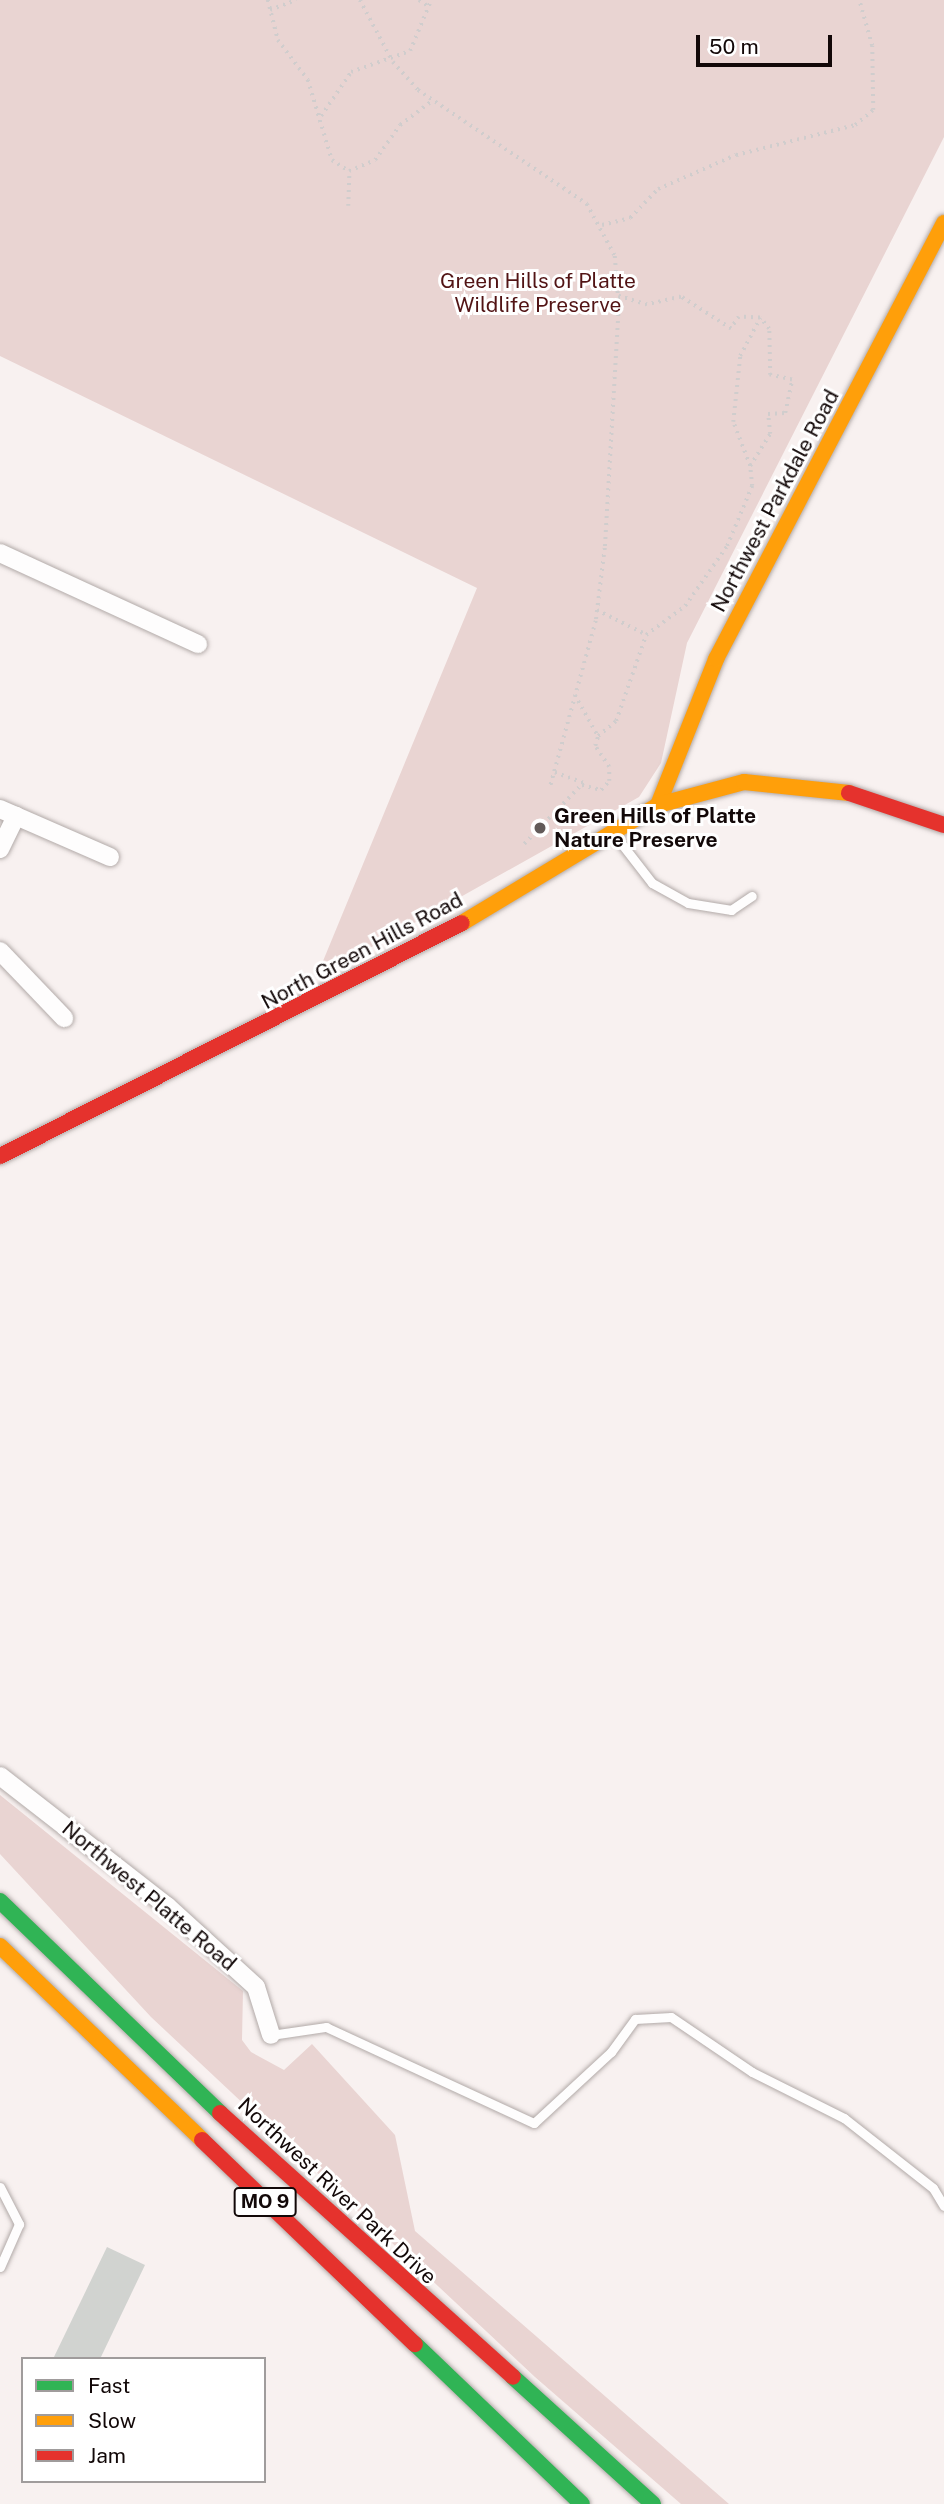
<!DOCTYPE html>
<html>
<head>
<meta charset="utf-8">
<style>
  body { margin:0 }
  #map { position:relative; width:944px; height:2504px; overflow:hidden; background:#f8f1f0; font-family:"Public Sans",sans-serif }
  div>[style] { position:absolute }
  .green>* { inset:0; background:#e9d4d2 }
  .building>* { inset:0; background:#d1d3d0 }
  .path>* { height:3.5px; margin-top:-1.75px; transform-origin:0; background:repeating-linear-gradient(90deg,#d0cdcd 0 2px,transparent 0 7px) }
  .roads { filter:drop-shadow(0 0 2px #b2aaa8) drop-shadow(0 0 2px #b2aaa8) }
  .lane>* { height:9px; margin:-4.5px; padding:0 4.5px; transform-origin:4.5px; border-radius:4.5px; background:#fefdfd }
  .street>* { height:18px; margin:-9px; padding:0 9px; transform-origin:9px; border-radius:9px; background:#fefdfd }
  .fast>* { height:16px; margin:-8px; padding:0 8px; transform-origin:8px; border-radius:8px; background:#30b455 }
  .slow>* { height:16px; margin:-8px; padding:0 8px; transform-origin:8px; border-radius:8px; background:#ff9f0a }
  .jam>* { height:16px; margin:-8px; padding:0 8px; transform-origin:8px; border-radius:8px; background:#e5322d }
  .dots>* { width:19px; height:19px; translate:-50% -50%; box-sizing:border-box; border:4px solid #fff; border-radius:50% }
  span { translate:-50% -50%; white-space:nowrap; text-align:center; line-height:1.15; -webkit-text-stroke:6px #fff; paint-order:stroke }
  .shield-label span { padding:2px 5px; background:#fff; border:2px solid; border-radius:5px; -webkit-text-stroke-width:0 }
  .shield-label { font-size:19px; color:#120808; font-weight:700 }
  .park-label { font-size:21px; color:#521415 }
  .street-label { font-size:21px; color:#120808 }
  .poi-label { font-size:21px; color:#120808; font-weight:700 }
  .left { translate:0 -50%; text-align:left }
  .legend { position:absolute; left:21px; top:2357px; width:245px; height:126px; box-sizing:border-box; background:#fff; border:2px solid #a09c9c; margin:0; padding:9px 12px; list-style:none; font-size:21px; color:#120808 }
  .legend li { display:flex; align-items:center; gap:14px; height:35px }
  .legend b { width:35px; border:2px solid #a09c9c }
  .scale { position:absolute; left:696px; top:35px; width:136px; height:32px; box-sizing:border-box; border:4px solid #120808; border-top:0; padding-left:9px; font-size:21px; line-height:24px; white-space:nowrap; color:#120808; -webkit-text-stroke:5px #fff; paint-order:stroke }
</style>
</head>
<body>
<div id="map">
  <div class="green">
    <div style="clip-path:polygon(0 0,944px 0,944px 137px,687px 643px,661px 763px,639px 797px,316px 978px,477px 588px,0 356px)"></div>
    <div style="clip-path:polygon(0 1795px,243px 1991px,242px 2040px,251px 2052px,284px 2070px,312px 2044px,395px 2135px,415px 2231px,729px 2504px,681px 2504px,535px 2377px,151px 2017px,0 1854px)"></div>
  </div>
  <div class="building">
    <div style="clip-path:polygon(107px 2247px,145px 2265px,100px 2359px,53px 2359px)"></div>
  </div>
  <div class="path">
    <div style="left:268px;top:0;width:41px;rotate:76deg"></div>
    <div style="left:278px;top:40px;width:50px;rotate:53.1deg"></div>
    <div style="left:308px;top:80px;width:84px;rotate:73.3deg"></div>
    <div style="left:332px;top:160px;width:20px;rotate:33deg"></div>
    <div style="left:349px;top:171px;width:28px;rotate:-23deg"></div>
    <div style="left:375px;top:160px;width:43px;rotate:-54.5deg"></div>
    <div style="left:400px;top:125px;width:40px;rotate:-37deg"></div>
    <div style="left:360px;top:0;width:70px;rotate:62deg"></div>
    <div style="left:393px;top:62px;width:38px;rotate:48deg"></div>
    <div style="left:418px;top:90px;width:204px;rotate:34deg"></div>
    <div style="left:587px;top:204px;width:59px;rotate:61.7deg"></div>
    <div style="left:615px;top:256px;width:51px;rotate:85.5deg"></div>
    <div style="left:619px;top:307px;width:241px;rotate:93.3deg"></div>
    <div style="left:605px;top:548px;width:74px;rotate:97deg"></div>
    <div style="left:596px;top:621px;width:173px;rotate:105.4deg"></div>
    <div style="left:419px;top:0;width:11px;rotate:34deg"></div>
    <div style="left:270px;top:10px;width:28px;rotate:-21deg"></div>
    <div style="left:321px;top:116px;width:53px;rotate:-55.7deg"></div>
    <div style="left:351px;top:72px;width:63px;rotate:-19.6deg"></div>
    <div style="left:410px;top:51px;width:55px;rotate:-67.6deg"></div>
    <div style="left:348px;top:206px;width:35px;rotate:-88deg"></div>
    <div style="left:602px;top:225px;width:29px;rotate:-14deg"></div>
    <div style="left:630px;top:218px;width:40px;rotate:-46deg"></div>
    <div style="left:658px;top:189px;width:85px;rotate:-23.6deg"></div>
    <div style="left:736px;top:155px;width:123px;rotate:-14.1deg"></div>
    <div style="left:855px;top:125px;width:23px;rotate:-40deg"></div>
    <div style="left:873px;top:110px;width:64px;rotate:-90.9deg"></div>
    <div style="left:872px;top:46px;width:48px;rotate:-105.8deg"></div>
    <div style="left:750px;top:466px;width:47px;rotate:-111.1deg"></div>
    <div style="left:733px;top:422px;width:66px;rotate:-83.9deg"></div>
    <div style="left:740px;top:356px;width:43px;rotate:-62.2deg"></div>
    <div style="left:597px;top:610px;width:54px;rotate:26.6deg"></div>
    <div style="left:575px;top:695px;width:47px;rotate:60.7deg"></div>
    <div style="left:582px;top:785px;width:20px;rotate:15deg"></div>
    <div style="left:601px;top:790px;width:12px;rotate:-48deg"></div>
    <div style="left:609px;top:781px;width:14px;rotate:-90deg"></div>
    <div style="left:609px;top:767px;width:25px;rotate:-124deg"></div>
    <div style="left:595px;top:746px;width:10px;rotate:-73deg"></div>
    <div style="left:598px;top:736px;width:23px;rotate:-40deg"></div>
    <div style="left:616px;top:721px;width:91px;rotate:-70.8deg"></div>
    <div style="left:646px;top:635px;width:49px;rotate:-36.6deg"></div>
    <div style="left:685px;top:606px;width:73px;rotate:-55deg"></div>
    <div style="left:727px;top:546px;width:65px;rotate:-67.4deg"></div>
    <div style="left:752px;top:486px;width:20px;rotate:-96deg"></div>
    <div style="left:750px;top:466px;width:38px;rotate:-58deg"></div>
    <div style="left:770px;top:434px;width:20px;rotate:-96deg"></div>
    <div style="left:768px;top:414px;width:17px;rotate:-3deg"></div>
    <div style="left:785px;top:413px;width:34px;rotate:-78deg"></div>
    <div style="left:792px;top:380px;width:23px;rotate:-167deg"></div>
    <div style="left:770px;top:375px;width:46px;rotate:-91.2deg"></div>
    <div style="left:769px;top:329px;width:14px;rotate:-129deg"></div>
    <div style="left:760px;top:318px;width:21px;rotate:-177deg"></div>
    <div style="left:739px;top:317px;width:14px;rotate:124deg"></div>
    <div style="left:731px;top:329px;width:59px;rotate:-147.4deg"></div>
    <div style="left:681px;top:297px;width:35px;rotate:167deg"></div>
    <div style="left:647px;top:305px;width:30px;rotate:-163deg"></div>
    <div style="left:524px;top:844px;width:85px;rotate:-46deg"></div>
    <div style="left:583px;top:783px;width:30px;rotate:-160deg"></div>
  </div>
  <div class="roads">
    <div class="lane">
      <div style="left:614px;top:834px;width:62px;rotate:52.2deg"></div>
      <div style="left:652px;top:883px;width:41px;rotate:29.1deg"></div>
      <div style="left:688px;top:903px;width:44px;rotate:9.2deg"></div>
      <div style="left:731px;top:910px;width:25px;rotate:-34deg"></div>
      <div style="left:271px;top:2035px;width:56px;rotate:-8.3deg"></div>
      <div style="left:326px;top:2027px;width:229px;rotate:24.8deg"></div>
      <div style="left:534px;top:2123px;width:105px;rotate:-42.7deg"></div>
      <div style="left:611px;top:2052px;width:41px;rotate:-54deg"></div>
      <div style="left:635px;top:2019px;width:36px;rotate:-3deg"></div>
      <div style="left:671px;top:2017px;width:98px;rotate:34.2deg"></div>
      <div style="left:752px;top:2072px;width:103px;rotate:26.6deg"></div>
      <div style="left:844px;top:2118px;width:113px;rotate:38.2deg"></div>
      <div style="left:933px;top:2188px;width:21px;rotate:59deg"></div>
      <div style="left:0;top:2187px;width:42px;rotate:62.8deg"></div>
      <div style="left:19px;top:2224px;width:47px;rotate:113.8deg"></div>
    </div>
    <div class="street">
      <div style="left:0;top:553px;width:218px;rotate:24.7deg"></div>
      <div style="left:0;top:809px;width:120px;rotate:23.6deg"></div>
      <div style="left:0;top:849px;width:37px;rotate:-64deg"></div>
      <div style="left:0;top:951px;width:93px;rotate:46.3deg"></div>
      <div style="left:0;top:1776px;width:212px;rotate:37.9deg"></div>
      <div style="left:167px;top:1906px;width:120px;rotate:42.3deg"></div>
      <div style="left:256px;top:1987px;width:50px;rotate:72.6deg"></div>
    </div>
    <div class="fast">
      <div style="left:0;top:1901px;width:306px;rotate:43.9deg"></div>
      <div style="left:415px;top:2344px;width:231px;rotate:43.8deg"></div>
      <div style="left:513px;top:2377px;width:189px;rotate:42.2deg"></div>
    </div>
    <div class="slow">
      <div style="left:658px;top:805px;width:157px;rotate:-68.3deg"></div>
      <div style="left:716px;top:659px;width:492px;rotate:-62.4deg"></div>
      <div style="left:462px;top:923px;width:229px;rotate:-31deg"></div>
      <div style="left:658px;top:805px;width:89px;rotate:-15deg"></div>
      <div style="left:744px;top:782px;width:106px;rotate:6deg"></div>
      <div style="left:0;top:1946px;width:280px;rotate:43.8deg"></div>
    </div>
    <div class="jam">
      <div style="left:849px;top:793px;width:100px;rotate:18.6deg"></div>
      <div style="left:0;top:1156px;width:517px;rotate:-26.76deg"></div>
      <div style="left:220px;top:2113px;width:394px;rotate:42deg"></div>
      <div style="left:202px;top:2140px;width:295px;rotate:43.8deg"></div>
    </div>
  </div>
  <div class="dots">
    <div style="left:540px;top:828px;background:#625a59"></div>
  </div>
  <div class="shield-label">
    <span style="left:265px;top:2202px">MO 9</span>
  </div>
  <div class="park-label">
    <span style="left:538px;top:293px">Green Hills of Platte<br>Wildlife Preserve</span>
  </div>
  <div class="street-label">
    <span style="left:775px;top:501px;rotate:-62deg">Northwest Parkdale Road</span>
    <span style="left:362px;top:951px;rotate:-28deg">North Green Hills Road</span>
    <span style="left:149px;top:1896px;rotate:40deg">Northwest Platte Road</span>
    <span style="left:337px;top:2191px;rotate:43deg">Northwest River Park Drive</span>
  </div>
  <div class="poi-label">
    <span class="left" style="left:554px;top:828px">Green Hills of Platte<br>Nature Preserve</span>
  </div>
  <ul class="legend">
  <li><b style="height:9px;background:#30b455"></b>Fast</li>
  <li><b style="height:9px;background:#ff9f0a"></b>Slow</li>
  <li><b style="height:9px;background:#e5322d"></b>Jam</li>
  </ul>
  <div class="scale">50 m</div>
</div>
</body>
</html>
